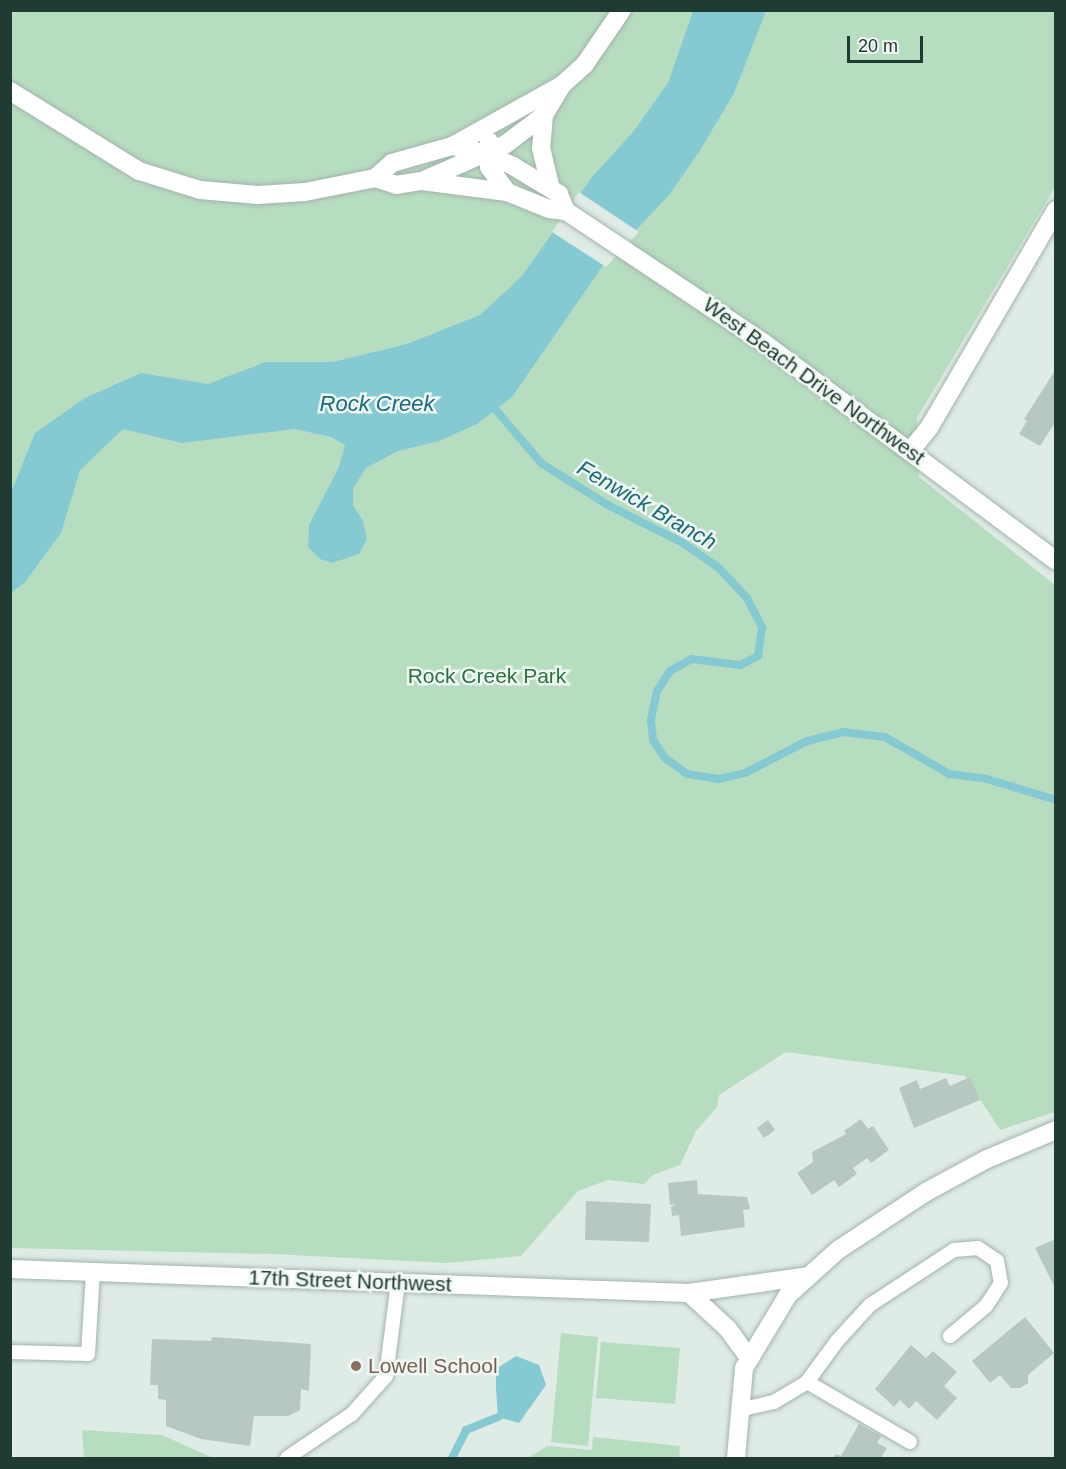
<!DOCTYPE html>
<html>
<head>
<meta charset="utf-8">
<style>
  body { margin:0 }
  #map { position:relative; width:1066px; height:1469px; overflow:hidden; background:#dfebe5; font-family:Arial,sans-serif }
  div>[style] { position:absolute }
  .green>* { inset:0; background:#b7ddc0 }
  .water>* { inset:0; background:#85c9d2 }
  .pier>* { inset:0; background:#dfebe5 }
  .stream>* { height:8px; margin:-4px; padding:0 4px; transform-origin:4px; border-radius:4px; background:#85c9d2 }
  .building>* { inset:0; background:#b7c8c1 }
  .roads { filter:drop-shadow(0 0 2px #a2b3ac) drop-shadow(0 0 2px #a2b3ac) }
  .lane>* { height:14px; margin:-7px; padding:0 7px; transform-origin:7px; border-radius:7px; background:#fff }
  .street>* { height:18px; margin:-9px; padding:0 9px; transform-origin:9px; border-radius:9px; background:#fff }
  .secondary>* { height:18px; margin:-9px; padding:0 9px; transform-origin:9px; border-radius:9px; background:#fff }
  .dots>* { width:16px; height:16px; translate:-50% -50%; box-sizing:border-box; border:3px solid #f0f7f3; border-radius:50% }
  span { translate:-50% -50%; white-space:nowrap; text-align:center; line-height:1.15; -webkit-text-stroke:5px #f0f7f3; paint-order:stroke }
  .street-label { font-size:21px; color:#203b33 }
  .park-label { font-size:21px; color:#297342 }
  .education-label { font-size:21px; color:#785e54 }
  .left { translate:0 -50%; text-align:left }
  .water-label { font-size:22px; color:#196c78; font-style:italic }
  .frame { position:absolute; inset:0; border:12px solid #203b33; pointer-events:none }
  .scale { position:absolute; left:847px; top:36px; width:76px; height:27px; box-sizing:border-box; border:3px solid #203b33; border-top:0; padding-left:8px; font-size:18px; line-height:21px; white-space:nowrap; color:#203b33; -webkit-text-stroke:4px #f0f7f3; paint-order:stroke }
</style>
</head>
<body>
<div id="map">
  <div class="green">
    <div style="clip-path:polygon(10px 11px,1055px 11px,1055px 187px,917px 418px,919px 477px,1055px 585px,1055px 1112px,1000px 1130px,965px 1076px,786px 1052px,719px 1095px,717px 1107px,696px 1131px,680px 1165px,653px 1175px,644px 1184px,608px 1180px,578px 1191px,521px 1256px,447px 1263px,272px 1254px,11px 1248px)"></div>
    <div style="clip-path:polygon(561px 1333px,598px 1337px,588px 1446px,551px 1442px)"></div>
    <div style="clip-path:polygon(601px 1342px,680px 1348px,675px 1404px,596px 1398px)"></div>
    <div style="clip-path:polygon(82px 1430px,162px 1435px,213px 1458px,84px 1458px)"></div>
    <div style="clip-path:polygon(593px 1437px,680px 1446px,679px 1458px,527px 1458px,548px 1446px,592px 1450px)"></div>
  </div>
  <div class="water">
    <div style="clip-path:polygon(693px 11px,766px 11px,734px 93px,699px 152px,669px 195px,604px 264px,512px 397px,477px 424px,439px 441px,398px 451px,366px 468px,353px 489px,353px 505px,363px 521px,367px 539px,359px 554px,332px 563px,320px 559px,308px 547px,309px 525px,339px 467px,345px 445px,331px 437px,295px 429px,182px 443px,123px 429px,80px 470px,61px 533px,25px 582px,11px 593px,10px 495px,35px 433px,85px 398px,141px 373px,208px 384px,266px 362px,333px 362px,407px 344px,480px 315px,522px 276px,592px 177px,633px 132px,668px 83px)"></div>
    <div style="clip-path:polygon(516px 1356px,539px 1365px,546px 1385px,519px 1423px,498px 1417px,496px 1389px,496px 1369px)"></div>
  </div>
  <div class="pier">
    <div style="clip-path:polygon(579px 192px,639px 232px,606px 267px,552px 232px)"></div>
  </div>
  <div class="stream">
    <div style="left:490px;top:403px;width:79px;rotate:49.6deg"></div>
    <div style="left:541px;top:463px;width:77px;rotate:32.2deg"></div>
    <div style="left:606px;top:504px;width:86px;rotate:26.9deg"></div>
    <div style="left:683px;top:543px;width:44px;rotate:34.8deg"></div>
    <div style="left:719px;top:568px;width:41px;rotate:47deg"></div>
    <div style="left:747px;top:598px;width:34px;rotate:63deg"></div>
    <div style="left:762px;top:628px;width:28px;rotate:98deg"></div>
    <div style="left:758px;top:656px;width:20px;rotate:153deg"></div>
    <div style="left:740px;top:665px;width:49px;rotate:-173deg"></div>
    <div style="left:691px;top:659px;width:24px;rotate:150deg"></div>
    <div style="left:670px;top:671px;width:24px;rotate:123deg"></div>
    <div style="left:657px;top:691px;width:30px;rotate:102deg"></div>
    <div style="left:651px;top:720px;width:20px;rotate:84deg"></div>
    <div style="left:653px;top:740px;width:22px;rotate:56deg"></div>
    <div style="left:665px;top:758px;width:27px;rotate:36deg"></div>
    <div style="left:687px;top:774px;width:32px;rotate:9deg"></div>
    <div style="left:719px;top:779px;width:27px;rotate:-13deg"></div>
    <div style="left:745px;top:773px;width:70px;rotate:-27.3deg"></div>
    <div style="left:807px;top:741px;width:37px;rotate:-14deg"></div>
    <div style="left:843px;top:732px;width:42px;rotate:6.8deg"></div>
    <div style="left:885px;top:737px;width:74px;rotate:30deg"></div>
    <div style="left:949px;top:774px;width:38px;rotate:7deg"></div>
    <div style="left:987px;top:779px;width:72px;rotate:16.9deg"></div>
    <div style="left:452px;top:1458px;width:31px;rotate:-63deg"></div>
    <div style="left:466px;top:1430px;width:35px;rotate:-22deg"></div>
  </div>
  <div class="building">
    <div style="clip-path:polygon(1054px 372px,1056px 421px,1040px 446px,1019px 434px,1027px 421px,1024px 419px)"></div>
    <div style="clip-path:polygon(970px 1077px,980px 1100px,914px 1128px,899px 1088px,917px 1080px,920px 1089px,946px 1078px,950px 1086px)"></div>
    <div style="clip-path:polygon(861px 1119px,868px 1129px,873px 1126px,889px 1150px,871px 1163px,867px 1158px,853px 1168px,857px 1174px,839px 1187px,834px 1180px,812px 1195px,797px 1173px,813px 1162px,812px 1152px,846px 1134px,844px 1131px)"></div>
    <div style="clip-path:polygon(768px 1120px,775px 1130px,764px 1138px,757px 1128px)"></div>
    <div style="clip-path:polygon(697px 1180px,698px 1194px,747px 1197px,750px 1209px,743px 1210px,745px 1227px,681px 1236px,679px 1215px,672px 1216px,671px 1207px,677px 1204px,670px 1205px,668px 1183px)"></div>
    <div style="clip-path:polygon(586px 1201px,651px 1204px,649px 1242px,585px 1240px)"></div>
    <div style="clip-path:polygon(1056px 1239px,1056px 1290px,1035px 1248px)"></div>
    <div style="clip-path:polygon(1025px 1317px,1054px 1353px,1028px 1375px,1028px 1383px,1020px 1388px,1011px 1388px,1000px 1375px,990px 1383px,972px 1361px)"></div>
    <div style="clip-path:polygon(212px 1337px,311px 1344px,309px 1391px,301px 1389px,300px 1410px,288px 1416px,254px 1416px,250px 1446px,201px 1439px,166px 1426px,166px 1400px,158px 1399px,158px 1385px,150px 1385px,152px 1339px,211px 1341px)"></div>
    <div style="clip-path:polygon(911px 1345px,926px 1358px,933px 1351px,957px 1372px,944px 1386px,957px 1398px,937px 1420px,916px 1401px,909px 1409px,900px 1400px,894px 1407px,875px 1389px)"></div>
    <div style="clip-path:polygon(859px 1424px,881px 1436px,877px 1443px,887px 1448px,881px 1458px,833px 1458px,836px 1454px,841px 1456px)"></div>
  </div>
  <div class="roads">
    <div class="lane">
      <div style="left:10px;top:1352px;width:78px;rotate:1.5deg"></div>
      <div style="left:88px;top:1354px;width:82px;rotate:-86.5deg"></div>
      <div style="left:807px;top:1382px;width:51px;rotate:-53.8deg"></div>
      <div style="left:837px;top:1341px;width:49px;rotate:-47.5deg"></div>
      <div style="left:870px;top:1305px;width:100px;rotate:-33.2deg"></div>
      <div style="left:954px;top:1250px;width:24px;rotate:-5deg"></div>
      <div style="left:978px;top:1248px;width:23px;rotate:34deg"></div>
      <div style="left:997px;top:1261px;width:22px;rotate:80deg"></div>
      <div style="left:1001px;top:1283px;width:27px;rotate:123deg"></div>
      <div style="left:986px;top:1306px;width:47px;rotate:140.2deg"></div>
      <div style="left:739px;top:1410px;width:36px;rotate:-13deg"></div>
      <div style="left:774px;top:1402px;width:39px;rotate:-31deg"></div>
      <div style="left:807px;top:1382px;width:119px;rotate:30.2deg"></div>
      <div style="left:287px;top:1458px;width:78px;rotate:-34.1deg"></div>
      <div style="left:352px;top:1414px;width:51px;rotate:-48.2deg"></div>
      <div style="left:386px;top:1376px;width:95px;rotate:-82.7deg"></div>
    </div>
    <div class="street">
      <div style="left:544px;top:115px;width:33px;rotate:95deg"></div>
      <div style="left:541px;top:148px;width:42px;rotate:76.3deg"></div>
      <div style="left:489px;top:141px;width:26px;rotate:90deg"></div>
      <div style="left:489px;top:167px;width:31px;rotate:54deg"></div>
      <div style="left:452px;top:146px;width:126px;rotate:-29deg"></div>
      <div style="left:422px;top:181px;width:92px;rotate:-23.8deg"></div>
      <div style="left:506px;top:144px;width:48px;rotate:-37.3deg"></div>
      <div style="left:544px;top:115px;width:35px;rotate:-59deg"></div>
      <div style="left:562px;top:85px;width:31px;rotate:-42deg"></div>
      <div style="left:585px;top:64px;width:65px;rotate:-55.6deg"></div>
      <div style="left:911px;top:450px;width:28px;rotate:-51deg"></div>
      <div style="left:929px;top:428px;width:252px;rotate:-59.8deg"></div>
      <div style="left:10px;top:1269px;width:679px;rotate:2.02deg"></div>
      <div style="left:689px;top:1293px;width:120px;rotate:-8.1deg"></div>
      <div style="left:689px;top:1293px;width:53px;rotate:42.7deg"></div>
      <div style="left:728px;top:1329px;width:34px;rotate:54deg"></div>
    </div>
    <div class="secondary">
      <div style="left:10px;top:91px;width:152px;rotate:31.8deg"></div>
      <div style="left:139px;top:171px;width:64px;rotate:17.3deg"></div>
      <div style="left:200px;top:190px;width:58px;rotate:4.9deg"></div>
      <div style="left:258px;top:195px;width:47px;rotate:-3.7deg"></div>
      <div style="left:305px;top:192px;width:71px;rotate:-11.3deg"></div>
      <div style="left:375px;top:178px;width:22px;rotate:18deg"></div>
      <div style="left:396px;top:185px;width:26px;rotate:-9deg"></div>
      <div style="left:422px;top:181px;width:86px;rotate:7.4deg"></div>
      <div style="left:507px;top:192px;width:45px;rotate:22deg"></div>
      <div style="left:549px;top:209px;width:17px;rotate:7deg"></div>
      <div style="left:566px;top:211px;width:238px;rotate:33.7deg"></div>
      <div style="left:764px;top:343px;width:364px;rotate:36.7deg"></div>
      <div style="left:375px;top:178px;width:23px;rotate:-41deg"></div>
      <div style="left:392px;top:163px;width:62px;rotate:-15.8deg"></div>
      <div style="left:452px;top:146px;width:35px;rotate:12deg"></div>
      <div style="left:486px;top:153px;width:30px;rotate:26deg"></div>
      <div style="left:513px;top:166px;width:54px;rotate:31.3deg"></div>
      <div style="left:559px;top:194px;width:18px;rotate:68deg"></div>
      <div style="left:736px;top:1458px;width:90px;rotate:-84.9deg"></div>
      <div style="left:744px;top:1368px;width:85px;rotate:-58.9deg"></div>
      <div style="left:788px;top:1295px;width:67px;rotate:-42deg"></div>
      <div style="left:838px;top:1250px;width:105px;rotate:-33.4deg"></div>
      <div style="left:926px;top:1192px;width:69px;rotate:-28.4deg"></div>
      <div style="left:987px;top:1159px;width:75px;rotate:-22.8deg"></div>
    </div>
  </div>
  <div class="dots">
    <div style="left:356px;top:1366px;background:#8d6e63"></div>
  </div>
  <div class="street-label">
    <span style="left:814px;top:381px;rotate:36deg">West Beach Drive Northwest</span>
    <span style="left:350px;top:1281px;rotate:2deg">17th Street Northwest</span>
  </div>
  <div class="park-label">
    <span style="left:487px;top:676px">Rock Creek Park</span>
  </div>
  <div class="education-label">
    <span class="left" style="left:368px;top:1366px">Lowell School</span>
  </div>
  <div class="water-label">
    <span style="left:377px;top:404px">Rock Creek</span>
    <span style="left:647px;top:505px;rotate:30deg">Fenwick Branch</span>
  </div>
  <div class="frame"></div>
  <div class="scale">20 m</div>
</div>
</body>
</html>
